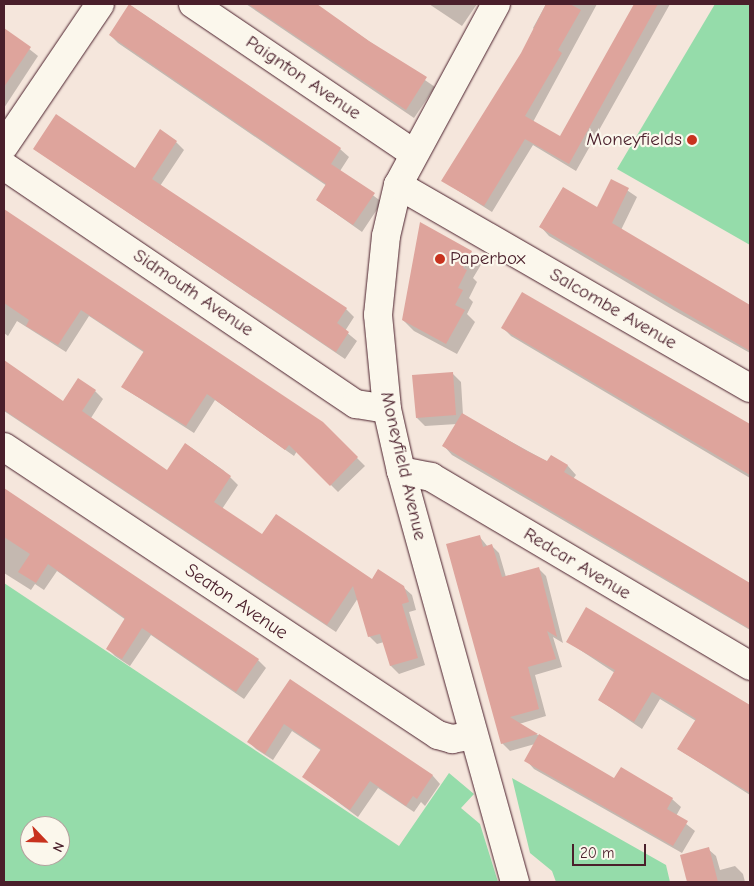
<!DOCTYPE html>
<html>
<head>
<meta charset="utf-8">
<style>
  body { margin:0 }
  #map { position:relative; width:754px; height:886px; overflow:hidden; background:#f5e6dc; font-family:"Comic Neue",sans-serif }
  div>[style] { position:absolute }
  .green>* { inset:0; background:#95dcaa }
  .shadow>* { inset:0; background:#0003 }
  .building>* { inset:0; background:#dea49c }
  .roads { filter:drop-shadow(0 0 1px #4a1f2b) drop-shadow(0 0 1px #4a1f2b) }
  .minor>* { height:28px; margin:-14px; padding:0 14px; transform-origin:14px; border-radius:14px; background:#fbf7ec }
  .dots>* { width:14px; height:14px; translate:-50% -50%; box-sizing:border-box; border:2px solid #fbf7ec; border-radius:50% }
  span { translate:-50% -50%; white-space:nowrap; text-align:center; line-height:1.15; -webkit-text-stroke:4.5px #fbf7ec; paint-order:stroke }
  .street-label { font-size:19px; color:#4a1f2b }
  .poi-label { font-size:19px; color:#4a1f2b }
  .right { translate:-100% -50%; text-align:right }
  .left { translate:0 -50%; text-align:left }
  .frame { position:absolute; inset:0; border:5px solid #4a1f2b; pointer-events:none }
  .north { position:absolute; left:20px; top:816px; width:50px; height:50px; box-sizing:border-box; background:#fbf7ec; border:1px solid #b4a19f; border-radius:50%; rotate:114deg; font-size:14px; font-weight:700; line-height:20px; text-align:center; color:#4a1f2b }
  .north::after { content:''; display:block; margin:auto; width:18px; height:22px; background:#c8321e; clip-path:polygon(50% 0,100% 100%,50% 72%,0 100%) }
  .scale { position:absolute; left:572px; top:844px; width:74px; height:22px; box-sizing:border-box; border:2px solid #4a1f2b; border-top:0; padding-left:6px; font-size:15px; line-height:18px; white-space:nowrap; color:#4a1f2b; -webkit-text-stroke:4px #fbf7ec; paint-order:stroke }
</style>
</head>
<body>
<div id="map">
  <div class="green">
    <div style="clip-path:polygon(715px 4px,750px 4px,750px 245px,617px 169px)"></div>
    <div style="clip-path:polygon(evenodd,4px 583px,399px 846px,449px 773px,474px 794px,461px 808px,480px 824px,498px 882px,4px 882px,4px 583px,30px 826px,60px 826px,60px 856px,30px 856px,30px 826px)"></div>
    <div style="clip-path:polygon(512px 778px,666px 865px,670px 882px,556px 882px,552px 871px,530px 853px)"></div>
  </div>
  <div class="shadow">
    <div style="clip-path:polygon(246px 4px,315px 4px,435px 87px,414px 118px)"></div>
    <div style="clip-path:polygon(429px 4px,477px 4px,462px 26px)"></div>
    <div style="clip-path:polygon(546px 4px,597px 4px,533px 122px,560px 138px,635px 4px,670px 4px,576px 171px,533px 145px,492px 212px,443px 181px,536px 31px,533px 28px)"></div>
    <div style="clip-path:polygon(130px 5px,340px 149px,349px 157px,340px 171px,382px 202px,362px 232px,317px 200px,327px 186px,118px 43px,110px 35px)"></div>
    <div style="clip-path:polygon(4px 29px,38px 56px,4px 108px)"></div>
    <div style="clip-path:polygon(176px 142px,184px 150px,160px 186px,346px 309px,354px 317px,345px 331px,357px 341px,345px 359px,34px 149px,135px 170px)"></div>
    <div style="clip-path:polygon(612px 180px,637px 197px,621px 230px,750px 306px,750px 353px,675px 311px,549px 236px,541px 227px,598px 209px)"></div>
    <div style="clip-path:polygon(4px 211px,322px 423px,365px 466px,338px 492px,297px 451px,294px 456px,215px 400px,194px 433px,122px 387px,145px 353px,89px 316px,66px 352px,17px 321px,8px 336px,4px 333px)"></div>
    <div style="clip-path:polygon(471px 252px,482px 263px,473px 278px,477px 282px,469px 298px,473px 302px,467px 314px,475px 322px,457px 354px,414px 331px,403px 320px)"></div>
    <div style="clip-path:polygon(522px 294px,750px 425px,750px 478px,511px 336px,503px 328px)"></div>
    <div style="clip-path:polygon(4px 373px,27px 387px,63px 402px,95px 391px,103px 399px,91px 418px,167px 472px,186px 444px,223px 470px,238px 485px,222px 509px,263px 536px,373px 581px,403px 587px,412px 595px,416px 610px,409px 612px,425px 665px,399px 674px,391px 666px,384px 642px,377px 644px,369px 636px,358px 598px,336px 632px,4px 411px)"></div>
    <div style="clip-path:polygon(452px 373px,461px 382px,463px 415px,548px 462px,551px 456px,568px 466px,576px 475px,573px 479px,750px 584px,750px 630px,452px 455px,444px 446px,457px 424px,425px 426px,417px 418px)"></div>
    <div style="clip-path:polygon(4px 490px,258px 660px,266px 668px,244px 699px,151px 635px,130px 666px,115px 656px,107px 648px,126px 620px,57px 571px,44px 590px,35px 584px,31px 590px,4px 573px)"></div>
    <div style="clip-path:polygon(479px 536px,488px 547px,492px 546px,499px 553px,506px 577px,539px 569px,546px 576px,563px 643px,553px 637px,562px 667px,535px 675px,546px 716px,519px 724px,615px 780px,672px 799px,681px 807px,676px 816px,695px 831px,682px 853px,534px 769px,526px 760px,535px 744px,510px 751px,502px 743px)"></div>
    <div style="clip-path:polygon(586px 609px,750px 706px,750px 795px,678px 749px,696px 721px,660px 699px,642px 729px,599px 700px,615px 673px,568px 642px)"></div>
    <div style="clip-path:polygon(290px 681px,433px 776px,440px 784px,425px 806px,421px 802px,414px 812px,378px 788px,358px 817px,304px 777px,322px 751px,292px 731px,273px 760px,256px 749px,249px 742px)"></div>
    <div style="clip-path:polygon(708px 849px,716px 856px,720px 870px,735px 866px,743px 874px,745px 882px,689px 882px,682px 856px)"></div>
  </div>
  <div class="building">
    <div style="clip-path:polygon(129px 4px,341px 148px,331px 164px,375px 193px,353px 225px,316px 200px,326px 184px,109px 35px)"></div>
    <div style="clip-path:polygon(248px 4px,317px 4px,369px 41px,427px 77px,406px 110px)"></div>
    <div style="clip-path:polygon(546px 4px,570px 4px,581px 10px,558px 50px,562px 53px,525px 116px,560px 136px,634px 4px,658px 4px,569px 164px,525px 139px,484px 206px,441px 181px,521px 53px)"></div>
    <div style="clip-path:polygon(4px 28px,31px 47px,4px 87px)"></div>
    <div style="clip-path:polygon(56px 114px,135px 168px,160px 129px,177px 141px,152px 179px,347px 308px,337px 323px,349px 332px,336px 352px,33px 149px)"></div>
    <div style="clip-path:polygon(611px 179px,629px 188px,612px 223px,750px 305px,750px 351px,539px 227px,563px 187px,597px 207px)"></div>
    <div style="clip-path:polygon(4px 209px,323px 422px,358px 457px,330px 486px,289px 445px,285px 450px,207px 394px,186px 426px,121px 387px,144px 351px,81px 310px,58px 345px,26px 326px,29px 320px,4px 303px)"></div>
    <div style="clip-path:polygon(420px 222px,472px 251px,463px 268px,467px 270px,458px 288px,463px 290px,455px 305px,465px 310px,446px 344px,402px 320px)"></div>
    <div style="clip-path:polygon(522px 292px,750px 424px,750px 475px,501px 328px)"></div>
    <div style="clip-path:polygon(4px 360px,63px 401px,78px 378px,96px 390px,82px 411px,167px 470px,185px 443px,231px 476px,214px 502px,262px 534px,276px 514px,372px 579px,378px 569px,404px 586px,409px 602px,402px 604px,418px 658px,390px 666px,380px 634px,368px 637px,353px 586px,327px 625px,4px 410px)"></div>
    <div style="clip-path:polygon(453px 372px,456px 415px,416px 418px,412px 375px)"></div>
    <div style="clip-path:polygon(462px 413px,527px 451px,547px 461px,551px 455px,568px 465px,564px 472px,750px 583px,750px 629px,442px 446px)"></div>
    <div style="clip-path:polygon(4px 488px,259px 659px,236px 692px,142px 628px,122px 659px,106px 649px,125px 618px,48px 564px,36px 583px,18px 572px,30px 554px,4px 537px)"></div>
    <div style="clip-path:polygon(480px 535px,483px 547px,492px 544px,502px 577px,539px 567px,557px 637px,547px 631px,556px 659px,528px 667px,539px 709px,510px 717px,538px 734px,501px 744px,446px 544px)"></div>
    <div style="clip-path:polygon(586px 607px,750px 705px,750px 793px,677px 749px,696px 719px,674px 705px,652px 692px,634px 722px,598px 700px,615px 670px,566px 642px)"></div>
    <div style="clip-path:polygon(290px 679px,433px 775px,417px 799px,413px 796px,406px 806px,370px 781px,350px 810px,302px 777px,321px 749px,284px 724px,265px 754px,247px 742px)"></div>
    <div style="clip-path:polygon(539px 734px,614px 778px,621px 767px,673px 798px,667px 809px,688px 821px,673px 846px,524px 761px)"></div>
    <div style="clip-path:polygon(709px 847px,718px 882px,687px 882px,680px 855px)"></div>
  </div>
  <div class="roads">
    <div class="minor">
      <div style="left:193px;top:4px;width:266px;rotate:34.1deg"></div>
      <div style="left:496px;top:4px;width:206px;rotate:118.4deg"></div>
      <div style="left:398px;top:185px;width:52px;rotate:103.2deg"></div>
      <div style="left:386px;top:236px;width:79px;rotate:95.8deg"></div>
      <div style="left:378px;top:315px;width:94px;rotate:84.5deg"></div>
      <div style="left:387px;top:409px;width:64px;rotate:77.3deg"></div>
      <div style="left:401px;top:471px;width:427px;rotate:74.5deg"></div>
      <div style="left:4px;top:146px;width:171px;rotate:-55.9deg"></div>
      <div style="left:4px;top:166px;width:425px;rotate:34.1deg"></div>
      <div style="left:356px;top:404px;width:31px;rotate:9deg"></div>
      <div style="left:398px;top:185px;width:406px;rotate:30deg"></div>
      <div style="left:4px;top:447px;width:521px;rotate:33.57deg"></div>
      <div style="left:438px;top:735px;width:15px;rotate:16deg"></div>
      <div style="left:452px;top:739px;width:22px;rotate:-10deg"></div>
      <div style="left:401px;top:471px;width:31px;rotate:11deg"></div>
      <div style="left:431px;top:477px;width:371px;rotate:30.6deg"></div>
    </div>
  </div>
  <div class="dots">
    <div style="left:692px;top:140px;background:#c8321e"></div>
    <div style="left:440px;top:259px;background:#c8321e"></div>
  </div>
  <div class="street-label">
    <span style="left:303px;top:78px;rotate:34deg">Paignton Avenue</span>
    <span style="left:193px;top:293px;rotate:34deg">Sidmouth Avenue</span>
    <span style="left:613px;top:309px;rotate:30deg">Salcombe Avenue</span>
    <span style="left:403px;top:466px;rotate:77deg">Moneyfield Avenue</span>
    <span style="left:577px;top:564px;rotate:31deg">Redcar Avenue</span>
    <span style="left:236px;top:602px;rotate:34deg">Seaton Avenue</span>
  </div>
  <div class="poi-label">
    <span class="right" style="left:682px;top:140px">Moneyfields</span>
    <span class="left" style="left:450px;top:259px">Paperbox</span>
  </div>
  <div class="frame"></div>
  <div class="north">N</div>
  <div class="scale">20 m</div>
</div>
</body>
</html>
